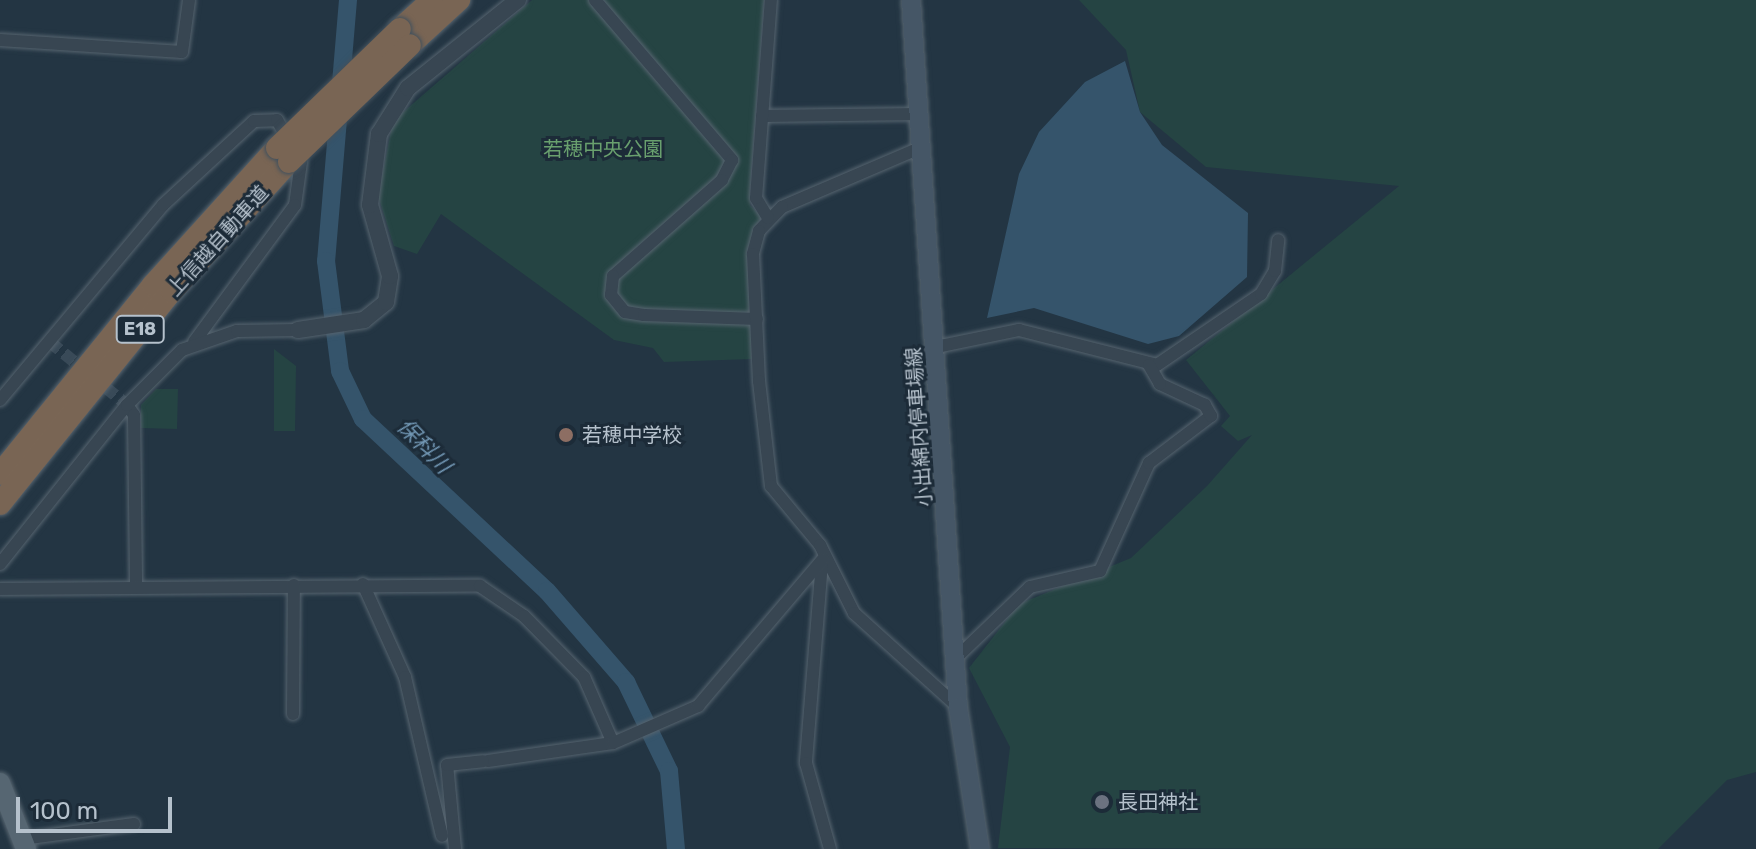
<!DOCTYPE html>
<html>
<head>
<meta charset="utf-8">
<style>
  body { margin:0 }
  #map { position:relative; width:1756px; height:849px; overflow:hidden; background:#233543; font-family:Rubik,"Noto Sans JP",sans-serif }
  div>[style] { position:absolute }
  .green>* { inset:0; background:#254443 }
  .water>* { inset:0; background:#35546b }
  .river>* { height:18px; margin:-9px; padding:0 9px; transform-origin:9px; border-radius:9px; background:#35546b }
  .minor-tunnel>* { height:12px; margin-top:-6px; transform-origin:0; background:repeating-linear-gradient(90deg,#394a58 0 12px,transparent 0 18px) }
  .roads { filter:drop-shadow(0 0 2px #56646f) drop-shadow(0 0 2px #56646f) }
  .minor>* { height:12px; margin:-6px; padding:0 6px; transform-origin:6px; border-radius:6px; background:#384652 }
  .tertiary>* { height:16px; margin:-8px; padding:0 8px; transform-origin:8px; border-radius:8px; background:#384652 }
  .secondary>* { height:18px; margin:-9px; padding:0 9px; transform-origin:9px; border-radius:9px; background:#455666 }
  .primary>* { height:20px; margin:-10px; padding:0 10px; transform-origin:10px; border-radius:10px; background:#566672 }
  .motorway>* { height:22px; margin:-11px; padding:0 11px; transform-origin:11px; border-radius:11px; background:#796554 }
  .bridges { filter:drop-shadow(0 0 2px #42515d) drop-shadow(0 0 2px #42515d) }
  .motorway-bridge>* { height:22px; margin:-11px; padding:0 11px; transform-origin:11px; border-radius:11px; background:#796554 }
  .dots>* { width:22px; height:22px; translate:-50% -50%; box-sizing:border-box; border:4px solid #1c2b38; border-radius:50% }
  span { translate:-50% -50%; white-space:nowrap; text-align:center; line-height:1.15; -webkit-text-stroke:6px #1c2b38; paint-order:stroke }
  .shield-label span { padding:2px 6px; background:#1c2b38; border:2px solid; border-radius:6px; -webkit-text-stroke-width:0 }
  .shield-label { font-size:18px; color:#b5c1cc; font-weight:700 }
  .park-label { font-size:20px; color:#69a06e }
  .street-label { font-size:20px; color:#b5c1cc }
  .poi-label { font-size:20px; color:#b5c1cc }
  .left { translate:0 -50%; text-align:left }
  .water-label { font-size:22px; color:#7196b3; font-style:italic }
  .scale { position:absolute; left:16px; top:797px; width:156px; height:36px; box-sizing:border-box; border:4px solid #b5c1cc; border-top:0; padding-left:10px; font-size:24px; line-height:28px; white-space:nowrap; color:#b5c1cc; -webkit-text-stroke:6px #1c2b38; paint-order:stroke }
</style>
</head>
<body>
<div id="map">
  <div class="green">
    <div style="clip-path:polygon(532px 0,764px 0,750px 187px,750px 205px,761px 216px,747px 255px,752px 359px,664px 362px,653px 348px,614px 340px,441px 214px,417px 254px,394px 246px,378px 196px,393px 121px)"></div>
    <div style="clip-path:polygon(1079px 0,1756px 0,1756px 772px,1727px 780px,1658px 849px,998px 848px,1010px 747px,969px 668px,1019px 604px,1131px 558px,1207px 486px,1252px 435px,1238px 441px,1221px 426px,1230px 416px,1186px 360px,1399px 186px,1206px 167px,1140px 112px,1126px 50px)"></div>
    <div style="clip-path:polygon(274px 349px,296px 366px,295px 431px,274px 431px)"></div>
    <div style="clip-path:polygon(156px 389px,178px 389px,177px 429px,141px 428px,141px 405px)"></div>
  </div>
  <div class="water">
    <div style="clip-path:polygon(1125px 61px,1140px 112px,1162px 145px,1248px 213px,1247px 277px,1179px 336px,1148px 344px,1034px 308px,987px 318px,1019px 174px,1039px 132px,1085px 82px)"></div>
  </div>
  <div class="river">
    <div style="left:348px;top:0;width:262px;rotate:94.8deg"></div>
    <div style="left:326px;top:261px;width:111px;rotate:82.7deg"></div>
    <div style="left:340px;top:371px;width:53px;rotate:64.4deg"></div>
    <div style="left:363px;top:419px;width:252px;rotate:43.1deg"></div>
    <div style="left:547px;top:591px;width:121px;rotate:49deg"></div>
    <div style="left:626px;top:682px;width:99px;rotate:64.2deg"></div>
    <div style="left:669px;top:771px;width:78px;rotate:84.9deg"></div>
  </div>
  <div class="minor-tunnel">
    <div style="left:50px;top:342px;width:99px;rotate:39.3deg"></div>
  </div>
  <div class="roads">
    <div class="minor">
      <div style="left:595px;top:0;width:211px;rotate:49.4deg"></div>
      <div style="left:732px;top:160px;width:22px;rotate:117deg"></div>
      <div style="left:722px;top:180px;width:145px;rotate:138.6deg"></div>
      <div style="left:613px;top:276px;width:19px;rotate:96deg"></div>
      <div style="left:611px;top:295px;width:22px;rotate:51deg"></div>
      <div style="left:625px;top:312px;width:19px;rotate:9deg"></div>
      <div style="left:644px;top:315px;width:113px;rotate:2deg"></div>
      <div style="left:0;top:40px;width:182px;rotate:3.8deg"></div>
      <div style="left:182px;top:52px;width:52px;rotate:-82.3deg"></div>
      <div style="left:762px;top:116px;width:158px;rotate:-0.7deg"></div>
      <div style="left:922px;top:147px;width:152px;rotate:156.8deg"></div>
      <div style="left:782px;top:207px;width:33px;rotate:134deg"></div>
      <div style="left:759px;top:231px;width:24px;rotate:105deg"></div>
      <div style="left:753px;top:254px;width:127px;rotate:87.3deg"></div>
      <div style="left:759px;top:381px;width:106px;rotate:83.5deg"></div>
      <div style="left:771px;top:486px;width:77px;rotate:50.3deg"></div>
      <div style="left:820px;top:545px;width:76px;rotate:63.4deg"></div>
      <div style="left:854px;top:613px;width:140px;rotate:42.1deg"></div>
      <div style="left:768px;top:218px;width:23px;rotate:-121deg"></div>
      <div style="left:756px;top:198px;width:199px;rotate:-85.7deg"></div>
      <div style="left:936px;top:347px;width:85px;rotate:-11.6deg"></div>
      <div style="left:1019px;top:330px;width:142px;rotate:14.2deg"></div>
      <div style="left:1157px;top:365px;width:126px;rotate:-34.3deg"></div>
      <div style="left:1261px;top:294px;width:27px;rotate:-59deg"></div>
      <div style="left:1275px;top:271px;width:31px;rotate:-84deg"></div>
      <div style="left:0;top:400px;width:254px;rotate:-50.1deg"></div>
      <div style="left:163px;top:205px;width:124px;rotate:-42.7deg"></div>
      <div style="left:254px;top:121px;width:23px;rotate:-2deg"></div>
      <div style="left:277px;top:120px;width:48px;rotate:60.3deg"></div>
      <div style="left:301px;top:162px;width:43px;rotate:97.9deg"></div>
      <div style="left:295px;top:205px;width:170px;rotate:126.4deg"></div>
      <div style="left:127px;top:405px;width:12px;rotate:55deg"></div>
      <div style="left:134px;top:415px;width:172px;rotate:89.3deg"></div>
      <div style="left:822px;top:562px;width:202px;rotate:94.6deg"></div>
      <div style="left:806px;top:763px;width:89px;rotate:74.4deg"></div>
      <div style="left:0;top:564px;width:203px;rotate:-51.4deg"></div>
      <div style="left:127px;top:405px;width:78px;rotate:-45deg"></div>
      <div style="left:182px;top:350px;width:58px;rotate:-19.1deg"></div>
      <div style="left:237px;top:331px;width:61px;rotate:-0.9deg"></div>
      <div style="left:363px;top:584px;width:102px;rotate:65.7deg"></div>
      <div style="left:405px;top:677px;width:163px;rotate:76.9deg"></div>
      <div style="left:0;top:589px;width:480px;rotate:-0.4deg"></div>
      <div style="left:480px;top:586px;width:53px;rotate:34.3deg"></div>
      <div style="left:524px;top:616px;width:86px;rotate:45.5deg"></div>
      <div style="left:584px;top:677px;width:72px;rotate:66.3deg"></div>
      <div style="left:955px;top:659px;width:104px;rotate:-43.8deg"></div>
      <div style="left:1030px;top:587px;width:72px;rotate:-12.9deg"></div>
      <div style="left:1100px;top:571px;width:119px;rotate:-65.6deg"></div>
      <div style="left:1149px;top:463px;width:78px;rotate:-37.2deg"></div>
      <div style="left:1211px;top:416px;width:13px;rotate:-119deg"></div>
      <div style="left:1205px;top:405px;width:50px;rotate:-155deg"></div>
      <div style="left:1160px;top:384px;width:22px;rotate:-120deg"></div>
      <div style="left:293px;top:714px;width:129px;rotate:-89.6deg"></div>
      <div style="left:488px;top:761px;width:126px;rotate:-8.2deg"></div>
      <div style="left:613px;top:743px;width:93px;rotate:-23.5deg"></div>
      <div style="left:698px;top:706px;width:193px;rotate:-49.6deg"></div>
      <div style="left:22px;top:839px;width:113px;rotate:-7.6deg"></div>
      <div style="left:455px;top:849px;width:84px;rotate:-95.4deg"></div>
      <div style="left:447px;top:765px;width:36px;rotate:-6deg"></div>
    </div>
    <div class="tertiary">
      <div style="left:298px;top:330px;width:67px;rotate:-8.6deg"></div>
      <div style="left:364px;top:320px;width:28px;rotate:-39deg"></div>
      <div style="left:386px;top:302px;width:26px;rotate:-81deg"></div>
      <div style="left:390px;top:276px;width:74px;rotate:-105.7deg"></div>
      <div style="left:370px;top:205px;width:72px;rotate:-82.8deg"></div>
      <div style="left:379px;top:134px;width:54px;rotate:-57.8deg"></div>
      <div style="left:408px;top:88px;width:141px;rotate:-38.7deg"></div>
    </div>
    <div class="secondary">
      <div style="left:911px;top:0;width:709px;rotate:86.2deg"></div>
      <div style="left:958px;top:707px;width:144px;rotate:81.2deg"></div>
    </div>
    <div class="primary">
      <div style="left:0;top:783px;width:71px;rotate:68.5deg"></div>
    </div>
    <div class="motorway">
      <div style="left:400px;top:29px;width:43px;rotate:-42.2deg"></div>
      <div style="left:410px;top:45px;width:67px;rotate:-42.6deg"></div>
      <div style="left:0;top:474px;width:243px;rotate:-51deg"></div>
      <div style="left:153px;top:285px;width:185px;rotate:-47.9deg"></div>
      <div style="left:0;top:504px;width:274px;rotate:-51.1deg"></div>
      <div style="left:172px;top:291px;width:174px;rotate:-47.8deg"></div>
    </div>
  </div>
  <div class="bridges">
    <div class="motorway-bridge">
      <div style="left:277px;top:148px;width:171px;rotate:-44.1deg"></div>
      <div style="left:289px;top:162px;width:168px;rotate:-44deg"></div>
    </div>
  </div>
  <div class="dots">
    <div style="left:566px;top:435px;background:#8d6e63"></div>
    <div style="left:1102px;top:802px;background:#6b7280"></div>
  </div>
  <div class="shield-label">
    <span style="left:140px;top:329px">E18</span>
  </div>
  <div class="park-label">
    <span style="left:603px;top:149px">若穂中央公園</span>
  </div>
  <div class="street-label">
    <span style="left:218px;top:241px;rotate:-48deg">上信越自動車道</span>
    <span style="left:919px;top:427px;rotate:-94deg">小出綿内停車場線</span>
  </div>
  <div class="poi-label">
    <span class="left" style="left:582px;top:435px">若穂中学校</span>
    <span class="left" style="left:1118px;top:802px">長田神社</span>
  </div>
  <div class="water-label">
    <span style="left:424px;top:446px;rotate:46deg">保科川</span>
  </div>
  <div class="scale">100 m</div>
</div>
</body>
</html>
